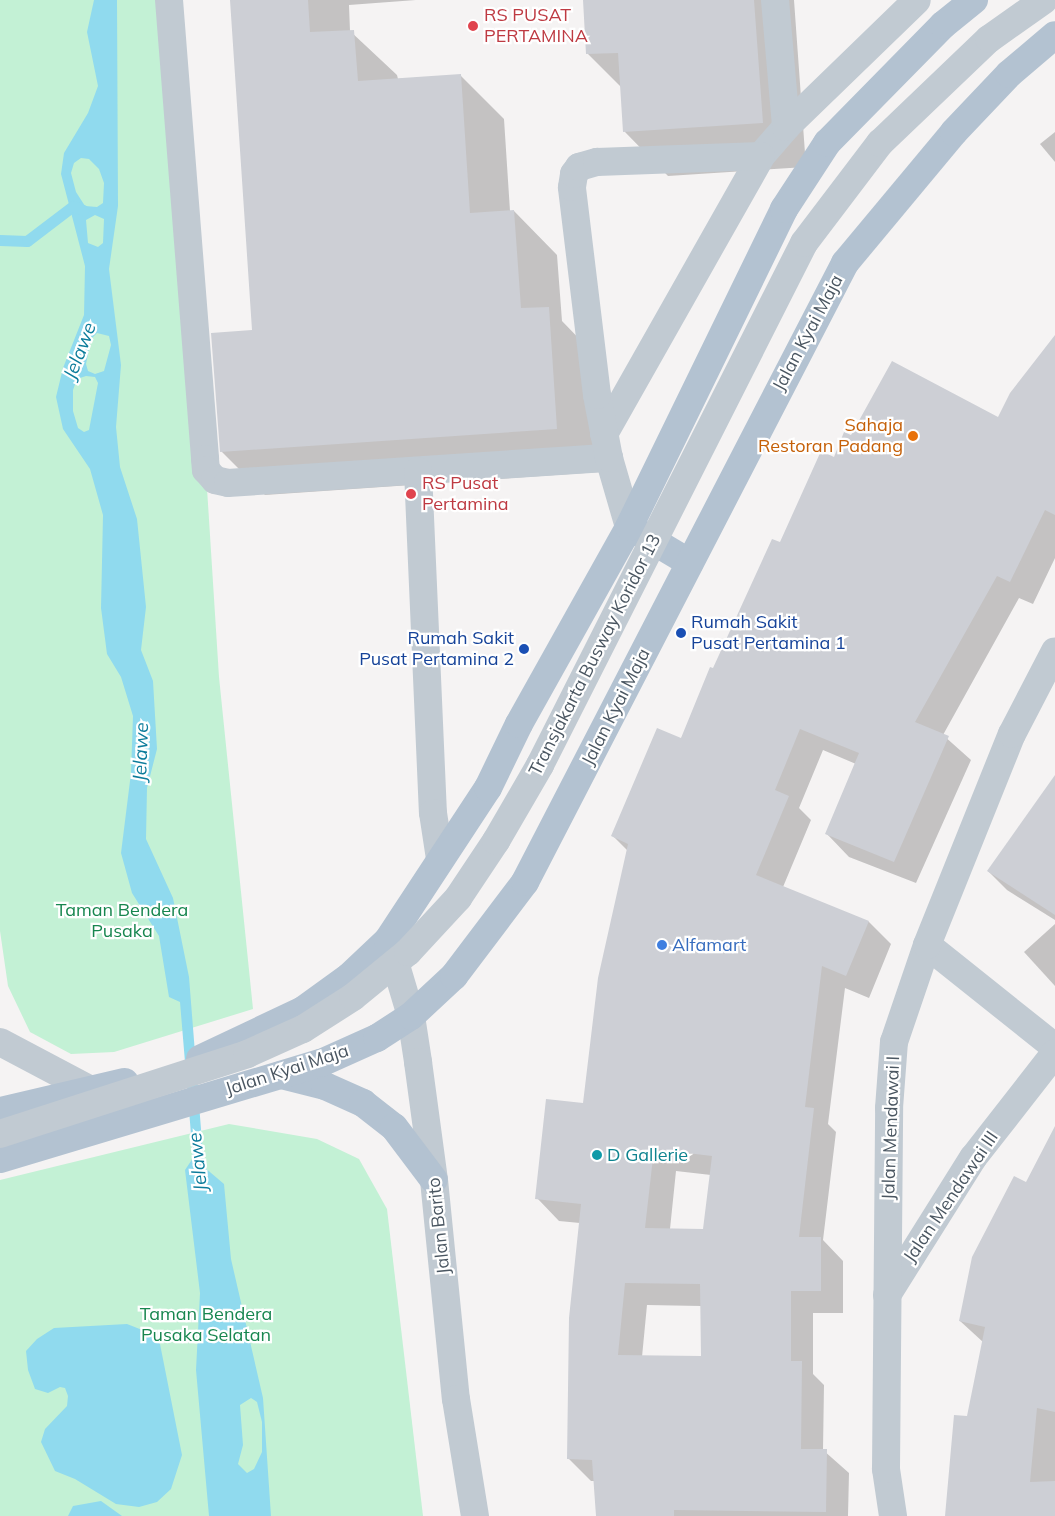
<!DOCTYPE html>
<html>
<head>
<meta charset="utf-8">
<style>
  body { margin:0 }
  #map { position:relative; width:1055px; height:1516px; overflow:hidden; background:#f5f3f3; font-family:Mulish,sans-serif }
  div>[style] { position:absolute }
  .green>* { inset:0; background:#c3f1d5 }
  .water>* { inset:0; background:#90daee }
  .shadow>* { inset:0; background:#0003 }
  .stream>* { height:11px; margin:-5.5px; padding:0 5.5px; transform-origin:5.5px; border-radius:5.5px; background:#90daee }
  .building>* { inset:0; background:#cdcfd5 }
  .minor>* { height:28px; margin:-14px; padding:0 14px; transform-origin:14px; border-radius:14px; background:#c1cad2 }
  .major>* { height:28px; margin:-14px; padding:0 14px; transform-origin:14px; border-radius:14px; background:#b3c2d1 }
  .minor-bridge>* { height:28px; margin:-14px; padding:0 14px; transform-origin:14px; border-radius:14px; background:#c1cad2 }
  .dots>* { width:14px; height:14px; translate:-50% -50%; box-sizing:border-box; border:2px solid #fff; border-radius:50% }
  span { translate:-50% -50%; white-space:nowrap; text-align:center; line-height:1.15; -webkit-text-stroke:4.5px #fff; paint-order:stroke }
  .health-label { font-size:18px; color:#be3a42 }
  .left { translate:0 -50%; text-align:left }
  .street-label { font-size:18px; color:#4a5661 }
  .food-label { font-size:18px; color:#c56008 }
  .right { translate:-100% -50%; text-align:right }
  .transit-label { font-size:18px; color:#164399 }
  .park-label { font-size:18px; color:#17864f }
  .shop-label { font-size:18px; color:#366cbe }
  .culture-label { font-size:18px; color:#0d838f }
  .water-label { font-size:19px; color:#0c7c9b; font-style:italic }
</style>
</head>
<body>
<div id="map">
  <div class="green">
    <div style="clip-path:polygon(0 0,176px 0,219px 677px,253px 1009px,114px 1052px,71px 1054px,30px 1032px,8px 986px,0 931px)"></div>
    <div style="clip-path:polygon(229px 1124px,317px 1139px,359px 1159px,387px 1209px,423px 1516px,0 1516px,0 1180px)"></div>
  </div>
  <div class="water">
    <div style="clip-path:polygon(evenodd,94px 0,117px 0,118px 206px,109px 269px,121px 365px,116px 427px,120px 467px,137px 519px,146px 607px,141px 650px,153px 681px,157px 749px,147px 788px,146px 839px,173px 898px,189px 977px,204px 1167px,224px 1184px,231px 1259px,263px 1398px,271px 1516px,209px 1516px,196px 1370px,200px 1293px,185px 1170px,193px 1158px,180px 1002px,169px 997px,159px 936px,132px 893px,121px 853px,131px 773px,133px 716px,121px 677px,107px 654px,101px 608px,103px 515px,90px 469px,63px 429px,56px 397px,63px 368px,84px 315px,85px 266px,61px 174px,64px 153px,88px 113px,98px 86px,87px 32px,94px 0,81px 158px,89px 159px,99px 169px,104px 183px,103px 203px,97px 207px,85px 206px,76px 192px,71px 173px,74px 163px,81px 158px,94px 0,95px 215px,104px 219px,103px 243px,98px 247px,88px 243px,86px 220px,95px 215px,94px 0,97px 333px,109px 336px,111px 345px,104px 371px,95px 374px,88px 371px,86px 364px,91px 339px,97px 333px,94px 0,86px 376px,95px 377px,98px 383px,89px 430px,84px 432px,78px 428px,73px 411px,73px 390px,77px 379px,86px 376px,94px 0,251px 1398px,257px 1402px,262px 1422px,262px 1452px,254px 1469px,247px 1473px,238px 1464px,243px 1445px,240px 1405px,251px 1398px)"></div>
    <div style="clip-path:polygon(127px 1324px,150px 1333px,160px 1344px,182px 1455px,171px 1489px,157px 1502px,139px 1507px,116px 1504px,75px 1479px,55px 1471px,41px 1442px,45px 1429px,67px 1406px,68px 1396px,65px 1388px,60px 1387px,48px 1393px,35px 1389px,28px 1370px,26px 1351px,37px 1339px,54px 1328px)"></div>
    <div style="clip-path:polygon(101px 1501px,122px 1516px,68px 1516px,73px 1506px)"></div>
  </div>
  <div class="shadow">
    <div style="clip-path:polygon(231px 0,416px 0,349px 5px,350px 31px,397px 75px,398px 79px,460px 75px,504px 119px,510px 211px,514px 211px,557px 255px,562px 321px,592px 352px,600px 472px,265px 495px,221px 451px,253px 331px)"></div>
    <div style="clip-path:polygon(584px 0,794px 0,806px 167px,668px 176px,625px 132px,622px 88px,588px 54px)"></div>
    <div style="clip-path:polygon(1055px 132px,1055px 162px,1040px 144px)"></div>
    <div style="clip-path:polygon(evenodd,1055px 337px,1055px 558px,1033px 604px,1019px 598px,943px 735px,971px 760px,916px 883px,849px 857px,827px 834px,856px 764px,823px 750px,799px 808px,811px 820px,783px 887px,869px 922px,891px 944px,869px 998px,845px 988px,828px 1124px,836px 1132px,823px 1240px,843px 1261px,843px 1313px,813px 1313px,813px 1374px,824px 1385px,823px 1450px,849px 1473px,848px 1516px,597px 1516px,595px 1481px,591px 1481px,569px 1459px,580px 1223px,559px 1221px,537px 1198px,584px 1104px,628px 851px,613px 836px,681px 739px,781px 544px,834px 459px,852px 437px,998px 419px,1055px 337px,676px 1171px,711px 1175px,704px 1230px,670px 1229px,676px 1171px,1055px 337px,647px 1305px,701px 1306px,702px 1357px,642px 1357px,647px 1305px)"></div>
    <div style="clip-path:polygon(1055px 778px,1055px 920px,1007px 890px,988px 871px)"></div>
    <div style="clip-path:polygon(1055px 924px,1055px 986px,1024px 952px)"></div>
    <div style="clip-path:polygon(1055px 1129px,1055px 1516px,949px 1516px,983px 1342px,960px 1321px)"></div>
  </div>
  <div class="stream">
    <div style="left:0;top:240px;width:27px;rotate:2deg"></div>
    <div style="left:27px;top:241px;width:58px;rotate:-37.3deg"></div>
    <div style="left:73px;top:206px;width:11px;rotate:22deg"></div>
  </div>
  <div class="building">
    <div style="clip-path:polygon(230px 0,308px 0,310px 32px,354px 30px,358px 81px,461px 74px,470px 213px,514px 210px,521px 308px,549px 307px,557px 429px,220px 452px,211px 333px,252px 330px)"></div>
    <div style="clip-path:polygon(583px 0,754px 0,763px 123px,623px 132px,618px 53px,586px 54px)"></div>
    <div style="clip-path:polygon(evenodd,1055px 335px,1055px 515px,1045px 510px,1010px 582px,997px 576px,915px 722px,949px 736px,894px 862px,825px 834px,859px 753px,800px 729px,775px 790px,789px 796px,756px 875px,869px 921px,846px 976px,822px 966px,805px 1107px,814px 1108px,799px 1237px,821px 1237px,821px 1291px,791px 1291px,791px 1361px,802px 1361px,801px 1449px,827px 1449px,826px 1512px,674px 1510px,674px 1516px,596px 1516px,592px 1460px,567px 1459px,569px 1318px,581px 1204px,535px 1199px,546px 1099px,583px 1103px,598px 978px,628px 844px,611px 836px,657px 728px,681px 738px,710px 667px,713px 668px,772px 539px,780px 542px,821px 451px,834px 457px,844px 432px,851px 435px,892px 361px,998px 417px,1010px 393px,1055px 335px,654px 1149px,712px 1156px,703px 1229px,645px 1228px,654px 1149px,1055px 335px,625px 1283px,700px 1284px,701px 1356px,618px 1355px,625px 1283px)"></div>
    <div style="clip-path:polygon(1055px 775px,1055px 915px,987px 871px)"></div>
    <div style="clip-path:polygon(1055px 1126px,1055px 1412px,1037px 1408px,1030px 1482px,1055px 1481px,1055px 1516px,945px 1516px,954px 1415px,967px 1416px,985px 1327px,959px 1321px,972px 1257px,1014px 1176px,1026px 1182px)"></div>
  </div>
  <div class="minor">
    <div style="left:169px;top:0;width:460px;rotate:85.5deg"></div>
    <div style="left:205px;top:459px;width:11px;rotate:85deg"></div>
    <div style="left:206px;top:470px;width:13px;rotate:48deg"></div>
    <div style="left:215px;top:480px;width:13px;rotate:13deg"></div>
    <div style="left:228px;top:483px;width:382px;rotate:-3.8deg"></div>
    <div style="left:775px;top:0;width:127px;rotate:85deg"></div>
    <div style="left:604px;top:434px;width:319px;rotate:-60.5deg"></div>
    <div style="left:761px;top:156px;width:38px;rotate:-49deg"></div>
    <div style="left:786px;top:127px;width:182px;rotate:-44.1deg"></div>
    <div style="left:418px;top:471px;width:342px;rotate:87.5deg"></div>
    <div style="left:433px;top:813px;width:47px;rotate:81.3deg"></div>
    <div style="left:629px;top:527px;width:72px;rotate:-106.2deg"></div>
    <div style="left:609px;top:458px;width:64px;rotate:-100.8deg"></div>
    <div style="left:597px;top:395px;width:209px;rotate:-96.9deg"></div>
    <div style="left:572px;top:187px;width:13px;rotate:-81deg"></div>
    <div style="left:574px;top:174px;width:9px;rotate:-54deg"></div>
    <div style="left:579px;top:167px;width:19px;rotate:-16deg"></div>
    <div style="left:597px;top:162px;width:164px;rotate:-2.1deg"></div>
    <div style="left:389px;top:942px;width:77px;rotate:73.4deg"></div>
    <div style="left:411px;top:1016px;width:47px;rotate:81.3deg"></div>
    <div style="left:418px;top:1062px;width:119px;rotate:82.3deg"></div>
    <div style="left:434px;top:1180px;width:220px;rotate:84.3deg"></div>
    <div style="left:456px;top:1399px;width:119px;rotate:80.8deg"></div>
    <div style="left:927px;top:945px;width:164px;rotate:38.6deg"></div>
    <div style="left:0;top:1042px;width:103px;rotate:27.8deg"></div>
    <div style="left:887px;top:1295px;width:162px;rotate:-57.9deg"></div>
    <div style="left:973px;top:1158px;width:133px;rotate:-52deg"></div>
    <div style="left:893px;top:1516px;width:48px;rotate:-98.5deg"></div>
    <div style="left:886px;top:1469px;width:361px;rotate:-89.5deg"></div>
    <div style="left:889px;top:1108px;width:66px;rotate:-85.7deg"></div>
    <div style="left:894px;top:1042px;width:102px;rotate:-71.2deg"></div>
    <div style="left:927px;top:945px;width:227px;rotate:-68.1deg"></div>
    <div style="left:1012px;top:734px;width:93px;rotate:-62.6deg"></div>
  </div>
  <div class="major">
    <div style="left:633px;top:529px;width:66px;rotate:30.8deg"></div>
    <div style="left:200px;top:1059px;width:114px;rotate:-25.4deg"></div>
    <div style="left:303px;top:1010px;width:57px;rotate:-35.7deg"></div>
    <div style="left:349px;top:977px;width:54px;rotate:-43.5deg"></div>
    <div style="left:388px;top:940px;width:182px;rotate:-56.7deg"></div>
    <div style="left:488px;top:788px;width:71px;rotate:-64.2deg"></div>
    <div style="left:519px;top:724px;width:226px;rotate:-60.8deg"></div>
    <div style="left:629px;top:527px;width:354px;rotate:-64deg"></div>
    <div style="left:784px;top:209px;width:79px;rotate:-56.9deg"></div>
    <div style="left:827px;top:143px;width:165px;rotate:-45.5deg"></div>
    <div style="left:943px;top:25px;width:40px;rotate:-39deg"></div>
    <div style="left:281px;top:1075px;width:45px;rotate:14deg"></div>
    <div style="left:325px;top:1086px;width:42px;rotate:24.1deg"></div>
    <div style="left:363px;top:1103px;width:39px;rotate:38deg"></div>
    <div style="left:394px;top:1127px;width:66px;rotate:53deg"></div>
    <div style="left:0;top:1111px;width:128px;rotate:-13.1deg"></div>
    <div style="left:0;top:1159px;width:335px;rotate:-16.7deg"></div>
    <div style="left:321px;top:1063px;width:61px;rotate:-24.1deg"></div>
    <div style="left:377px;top:1038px;width:40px;rotate:-32.9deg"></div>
    <div style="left:411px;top:1016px;width:59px;rotate:-42.9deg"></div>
    <div style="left:454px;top:976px;width:118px;rotate:-52.9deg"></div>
    <div style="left:525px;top:882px;width:697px;rotate:-62.66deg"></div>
    <div style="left:845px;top:263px;width:170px;rotate:-50.2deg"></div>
    <div style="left:954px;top:132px;width:80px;rotate:-46.5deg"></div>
    <div style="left:1009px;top:74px;width:60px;rotate:-40.3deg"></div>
  </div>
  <div class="minor-bridge">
    <div style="left:0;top:1134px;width:260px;rotate:-17.9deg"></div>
    <div style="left:247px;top:1054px;width:61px;rotate:-24.1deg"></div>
    <div style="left:303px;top:1029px;width:59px;rotate:-32.6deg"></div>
    <div style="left:353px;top:997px;width:71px;rotate:-39.3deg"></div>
    <div style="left:408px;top:952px;width:74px;rotate:-47.2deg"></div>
    <div style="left:458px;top:898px;width:69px;rotate:-56.3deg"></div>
    <div style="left:496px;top:841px;width:88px;rotate:-59.9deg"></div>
    <div style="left:540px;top:765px;width:585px;rotate:-63.17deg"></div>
    <div style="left:804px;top:243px;width:126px;rotate:-52.8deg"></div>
    <div style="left:880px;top:143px;width:151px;rotate:-43.7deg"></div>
    <div style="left:989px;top:39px;width:67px;rotate:-35.3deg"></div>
  </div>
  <div class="dots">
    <div style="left:473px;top:26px;background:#e0444e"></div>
    <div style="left:913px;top:436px;background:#e8710a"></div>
    <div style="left:411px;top:494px;background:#e0444e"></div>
    <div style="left:681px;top:633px;background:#1a4fb4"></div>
    <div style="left:524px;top:649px;background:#1a4fb4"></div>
    <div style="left:662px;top:945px;background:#3f7fe0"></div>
    <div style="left:597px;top:1155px;background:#0f9aa8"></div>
  </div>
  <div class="health-label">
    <span class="left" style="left:484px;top:26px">RS PUSAT<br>PERTAMINA</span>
    <span class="left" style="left:422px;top:494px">RS Pusat<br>Pertamina</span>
  </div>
  <div class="street-label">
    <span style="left:808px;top:333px;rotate:-62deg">Jalan Kyai Maja</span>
    <span style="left:595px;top:655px;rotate:-63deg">Transjakarta Busway Koridor 13</span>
    <span style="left:616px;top:707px;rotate:-63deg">Jalan Kyai Maja</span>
    <span style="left:287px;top:1070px;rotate:-18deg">Jalan Kyai Maja</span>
    <span style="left:891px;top:1128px;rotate:-88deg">Jalan Mendawai I</span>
    <span style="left:951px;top:1197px;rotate:-56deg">Jalan Mendawai III</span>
    <span style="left:439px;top:1226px;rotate:-96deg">Jalan Barito</span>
  </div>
  <div class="food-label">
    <span class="right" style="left:903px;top:436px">Sahaja<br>Restoran Padang</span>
  </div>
  <div class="transit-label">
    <span class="left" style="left:691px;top:633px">Rumah Sakit<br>Pusat Pertamina 1</span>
    <span class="right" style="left:514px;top:649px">Rumah Sakit<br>Pusat Pertamina 2</span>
  </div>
  <div class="park-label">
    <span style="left:122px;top:921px">Taman Bendera<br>Pusaka</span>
    <span style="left:206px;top:1325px">Taman Bendera<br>Pusaka Selatan</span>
  </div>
  <div class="shop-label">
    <span class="left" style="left:672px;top:945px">Alfamart</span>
  </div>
  <div class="culture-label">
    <span class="left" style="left:607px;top:1155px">D Gallerie</span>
  </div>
  <div class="water-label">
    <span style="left:80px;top:351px;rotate:-69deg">Jelawe</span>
    <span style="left:141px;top:752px;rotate:-88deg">Jelawe</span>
    <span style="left:198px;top:1162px;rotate:-96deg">Jelawe</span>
  </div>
</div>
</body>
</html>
